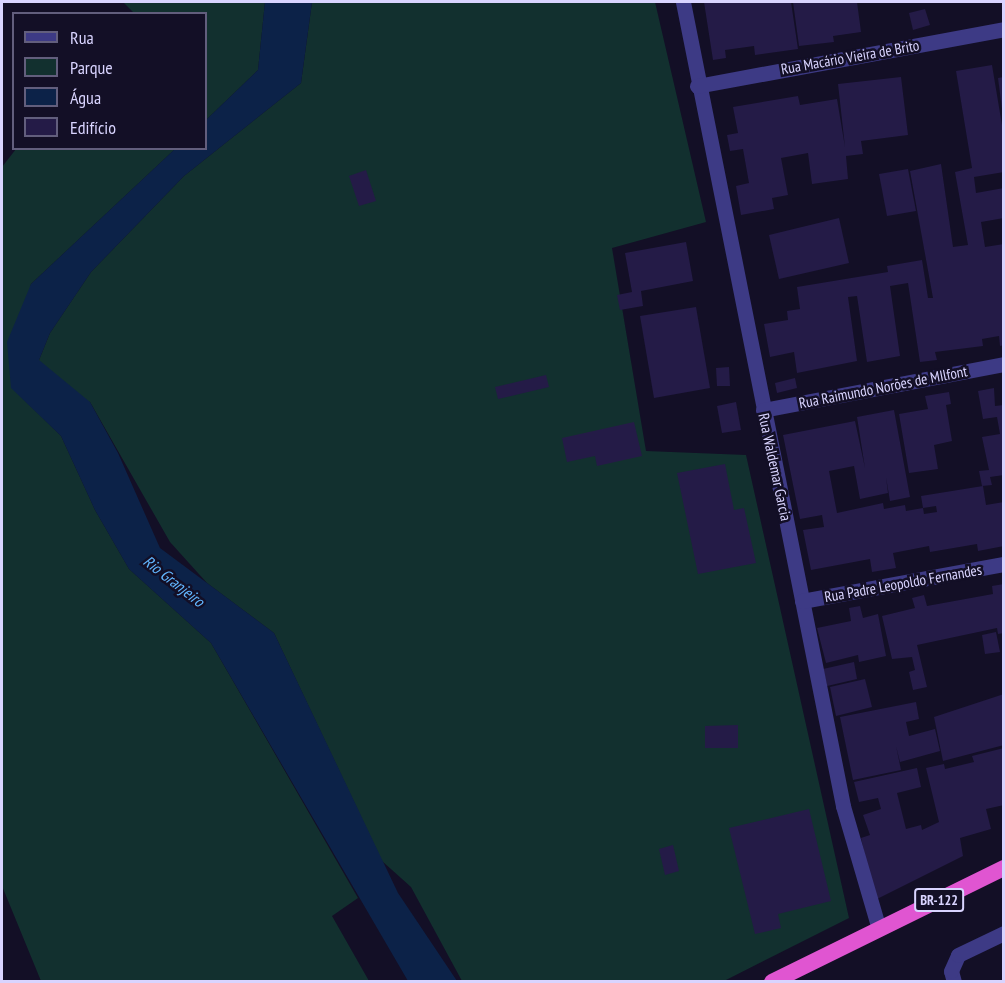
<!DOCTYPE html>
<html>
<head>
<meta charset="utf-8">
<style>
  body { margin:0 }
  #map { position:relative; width:1005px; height:983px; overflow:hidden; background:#130f26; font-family:"PT Sans Narrow",sans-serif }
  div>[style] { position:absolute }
  .green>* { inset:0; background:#12302f }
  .water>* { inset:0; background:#0c2248 }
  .building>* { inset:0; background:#241b47 }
  .minor>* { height:15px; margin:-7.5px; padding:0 7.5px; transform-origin:7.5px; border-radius:7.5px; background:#3d3a85 }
  .trunk>* { height:16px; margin:-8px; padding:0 8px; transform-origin:8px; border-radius:8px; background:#e055d1 }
  span { translate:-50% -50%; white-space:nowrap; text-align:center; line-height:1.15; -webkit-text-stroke:5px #130f26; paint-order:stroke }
  .shield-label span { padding:2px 4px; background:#130f26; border:2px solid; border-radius:4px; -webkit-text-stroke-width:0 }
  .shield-label { font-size:14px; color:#d9d4ff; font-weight:700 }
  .street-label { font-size:15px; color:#d9d4ff }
  .water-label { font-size:16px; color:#62b6ff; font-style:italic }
  .frame { position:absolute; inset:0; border:3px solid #d9d4ff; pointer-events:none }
  .legend { position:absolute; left:12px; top:12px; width:195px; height:138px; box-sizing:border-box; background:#130f26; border:2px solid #625e7d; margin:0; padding:8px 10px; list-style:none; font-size:18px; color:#d9d4ff }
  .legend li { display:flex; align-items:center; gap:12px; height:30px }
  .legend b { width:30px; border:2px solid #625e7d }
</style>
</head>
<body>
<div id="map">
  <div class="green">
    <div style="clip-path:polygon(123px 2px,265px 2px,258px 70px,206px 120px,206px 14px,134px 13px)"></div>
    <div style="clip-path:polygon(312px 2px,655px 2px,706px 222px,612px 248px,646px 451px,746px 455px,849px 918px,724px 981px,462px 981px,411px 887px,382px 861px,274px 633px,207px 583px,170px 542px,90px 402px,38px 387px,39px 360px,50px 333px,91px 272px,184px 176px,301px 83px)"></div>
    <div style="clip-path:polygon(16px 149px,175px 149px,31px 284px,11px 387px,61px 436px,95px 510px,129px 569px,211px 643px,358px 898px,332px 916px,369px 981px,41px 981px,2px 886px,2px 167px)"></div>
  </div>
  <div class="water">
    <div style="clip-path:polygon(265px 2px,312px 2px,301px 83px,184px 176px,91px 272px,50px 333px,39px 360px,90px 402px,118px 453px,160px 548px,274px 633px,398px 893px,457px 981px,408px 981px,211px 643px,129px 569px,95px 510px,61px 436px,11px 388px,7px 342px,31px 284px,175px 149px,206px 148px,206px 120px,258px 70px)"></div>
  </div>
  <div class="building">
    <div style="clip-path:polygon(704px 2px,791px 2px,798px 49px,755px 55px,754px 46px,725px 50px,726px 58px,713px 60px)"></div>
    <div style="clip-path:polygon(793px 2px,857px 2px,861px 32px,833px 36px,834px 42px,799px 46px)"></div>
    <div style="clip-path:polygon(925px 9px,930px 25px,913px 30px,909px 13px)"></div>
    <div style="clip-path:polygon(992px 65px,1004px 137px,1004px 172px,974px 177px,976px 193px,1004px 188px,1004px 218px,981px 222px,985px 247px,1004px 244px,1004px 345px,1000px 346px,999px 336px,982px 339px,983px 346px,935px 352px,937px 360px,920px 362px,908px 283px,890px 286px,900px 356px,867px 362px,857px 296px,848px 297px,857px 361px,797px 373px,794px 352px,770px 357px,764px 324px,788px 320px,787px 311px,800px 309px,797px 287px,888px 272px,887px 266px,922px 260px,928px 298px,933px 298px,910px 171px,941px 164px,953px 247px,968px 245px,955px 172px,972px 168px,956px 71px)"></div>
    <div style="clip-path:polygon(901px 77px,908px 135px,861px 141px,863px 154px,846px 156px,848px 179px,812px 184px,808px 153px,781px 158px,788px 195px,772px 198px,774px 209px,741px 215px,736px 186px,749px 183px,743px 149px,730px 151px,727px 135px,738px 133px,733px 107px,798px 96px,800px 105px,837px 99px,845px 147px,838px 84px)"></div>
    <div style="clip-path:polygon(1004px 77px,1004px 109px,1002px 109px,998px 78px)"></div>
    <div style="clip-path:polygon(908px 169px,916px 211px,887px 216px,879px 174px)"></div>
    <div style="clip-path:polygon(366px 170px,376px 201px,359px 206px,349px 176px)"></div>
    <div style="clip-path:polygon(839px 218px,849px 263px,779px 279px,769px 235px)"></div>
    <div style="clip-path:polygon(686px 242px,693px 281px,641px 291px,643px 306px,620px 310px,617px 295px,632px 292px,625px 253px)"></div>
    <div style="clip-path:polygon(696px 307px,710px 388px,654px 398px,640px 316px)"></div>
    <div style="clip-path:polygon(729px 367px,730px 386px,717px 386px,716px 368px)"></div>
    <div style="clip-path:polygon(546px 375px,549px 387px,498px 399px,495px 387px)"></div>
    <div style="clip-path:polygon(795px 378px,797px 388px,777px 393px,775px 383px)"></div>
    <div style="clip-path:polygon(994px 388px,995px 406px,1004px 405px,1004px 475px,990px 477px,992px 485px,982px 486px,979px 471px,989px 470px,982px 437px,1000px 434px,997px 417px,983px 419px,978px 391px)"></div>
    <div style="clip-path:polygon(949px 392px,951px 404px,946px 405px,952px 441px,934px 445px,938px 469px,909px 473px,899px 414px,928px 409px,925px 396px)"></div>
    <div style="clip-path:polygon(736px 402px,741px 430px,722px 433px,717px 406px)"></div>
    <div style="clip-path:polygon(894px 410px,910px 497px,890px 501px,886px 477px,888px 493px,860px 499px,854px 466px,829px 471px,837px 513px,883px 503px,884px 509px,905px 505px,906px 511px,923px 508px,924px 514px,937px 512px,936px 506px,923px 508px,921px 496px,983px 486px,986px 505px,1004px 502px,1004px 546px,978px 551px,977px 544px,930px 552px,929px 546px,893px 553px,896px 568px,872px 572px,870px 559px,811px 570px,803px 530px,824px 527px,822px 515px,800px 519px,783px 435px,855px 421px,865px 468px,857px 417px)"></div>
    <div style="clip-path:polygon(634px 422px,642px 456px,597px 466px,595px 456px,567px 462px,562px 438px)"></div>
    <div style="clip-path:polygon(725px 464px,734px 510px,744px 508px,756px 563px,698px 574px,677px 473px)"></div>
    <div style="clip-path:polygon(1004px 584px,1004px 633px,998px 634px,997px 628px,917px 645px,927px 687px,913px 690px,909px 672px,915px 670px,912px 657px,892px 659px,882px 616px,915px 608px,912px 598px,924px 595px,927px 606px,993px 594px,992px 586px)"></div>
    <div style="clip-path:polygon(860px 606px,863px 618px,878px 614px,886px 656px,859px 662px,858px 655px,826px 663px,817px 628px,851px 621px,849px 608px)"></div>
    <div style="clip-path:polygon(996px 632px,1000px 652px,985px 654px,982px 635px)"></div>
    <div style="clip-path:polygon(854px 662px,857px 679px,827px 686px,823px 669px)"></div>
    <div style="clip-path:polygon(865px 679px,872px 707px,836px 716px,830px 687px)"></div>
    <div style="clip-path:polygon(1004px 694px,1004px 745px,943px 761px,934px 717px)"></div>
    <div style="clip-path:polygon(916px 702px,919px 719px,906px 722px,909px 736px,935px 729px,940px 751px,900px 762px,896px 746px,901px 770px,853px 780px,840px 717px)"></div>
    <div style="clip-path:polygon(738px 725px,738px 748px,705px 748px,705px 726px)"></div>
    <div style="clip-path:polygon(1004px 748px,1004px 805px,986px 809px,991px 829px,960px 838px,963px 856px,875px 900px,861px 838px,870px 835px,863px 815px,881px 809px,878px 798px,859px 802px,854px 782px,917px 768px,921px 787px,897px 793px,906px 829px,921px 825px,922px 830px,939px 822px,926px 768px,944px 764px,945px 769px,974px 762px,972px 756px)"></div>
    <div style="clip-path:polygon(809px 809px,831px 901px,778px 914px,781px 928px,755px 934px,729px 828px)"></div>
    <div style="clip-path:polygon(673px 845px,679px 871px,665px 875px,659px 849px)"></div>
  </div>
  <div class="minor">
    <div style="left:683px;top:2px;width:820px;rotate:78.74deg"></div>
    <div style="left:843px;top:806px;width:128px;rotate:73.7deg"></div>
    <div style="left:697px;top:86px;width:312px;rotate:-10.5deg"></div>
    <div style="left:763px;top:410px;width:245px;rotate:-10.8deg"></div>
    <div style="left:802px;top:601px;width:205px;rotate:-10.4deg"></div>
    <div style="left:954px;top:982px;width:11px;rotate:-105deg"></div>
    <div style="left:951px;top:971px;width:17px;rotate:-66deg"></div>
    <div style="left:958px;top:955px;width:51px;rotate:-25.6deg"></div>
  </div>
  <div class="trunk">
    <div style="left:772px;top:982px;width:258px;rotate:-26.2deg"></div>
  </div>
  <div class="shield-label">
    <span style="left:939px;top:900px">BR-122</span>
  </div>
  <div class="street-label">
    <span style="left:850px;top:57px;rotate:-10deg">Rua Macário Vieira de Brito</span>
    <span style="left:883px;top:387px;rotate:-11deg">Rua Raimundo Norões de MIlfont</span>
    <span style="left:775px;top:467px;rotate:78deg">Rua Waldemar Garcia</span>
    <span style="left:903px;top:583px;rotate:-10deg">Rua Padre Leopoldo Fernandes</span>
  </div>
  <div class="water-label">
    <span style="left:174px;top:581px;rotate:38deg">Rio Granjeiro</span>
  </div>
  <div class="frame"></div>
  <ul class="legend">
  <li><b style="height:8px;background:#3d3a85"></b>Rua</li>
  <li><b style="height:16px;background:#12302f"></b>Parque</li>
  <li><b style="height:16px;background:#0c2248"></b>Água</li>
  <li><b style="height:16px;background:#241b47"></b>Edifício</li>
  </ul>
</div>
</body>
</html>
